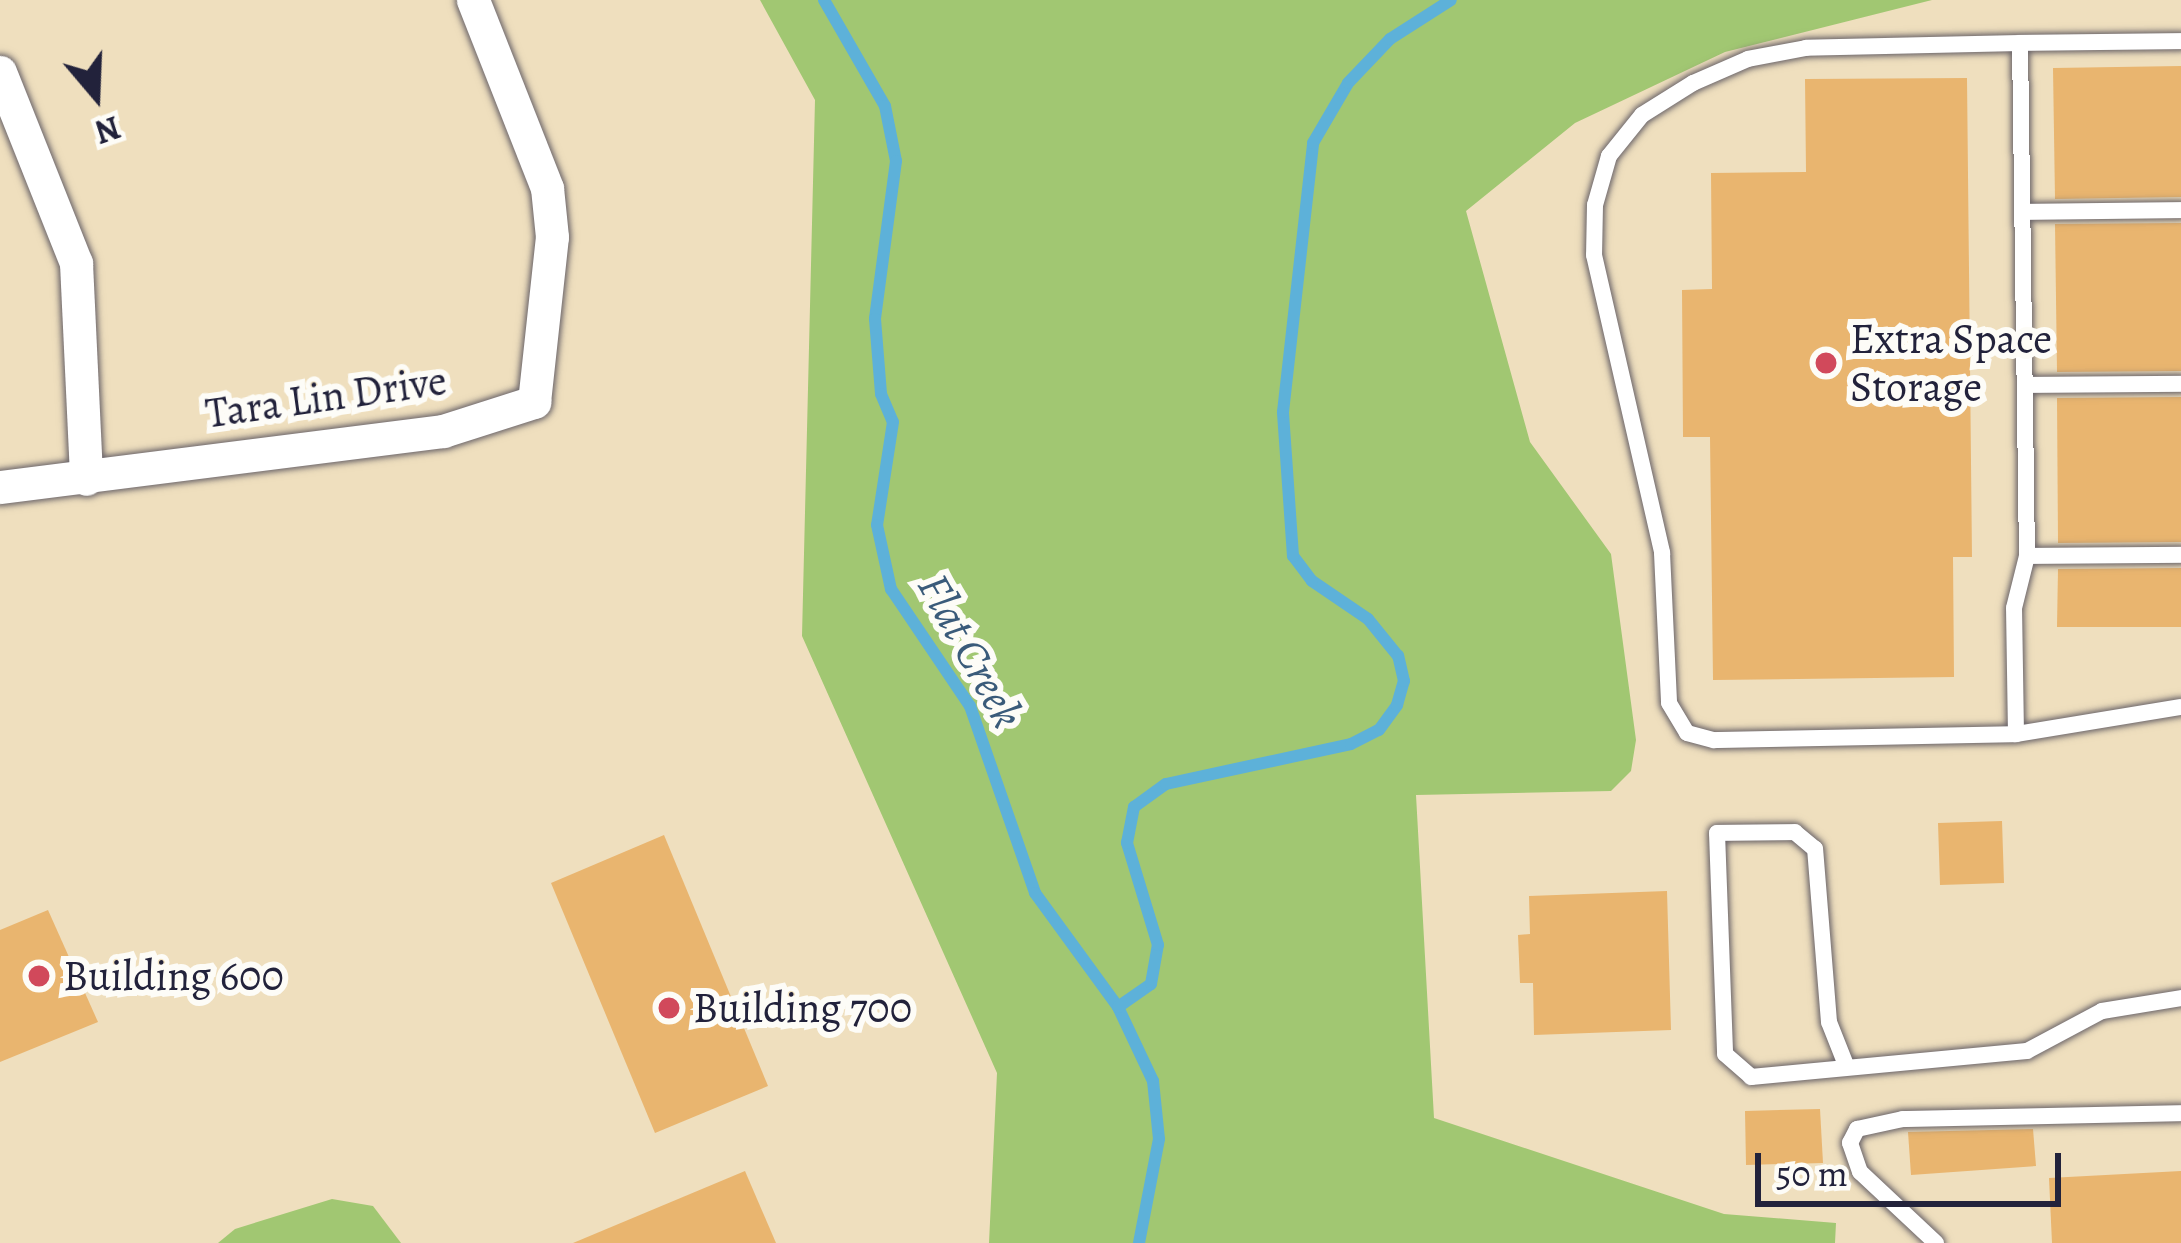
<!DOCTYPE html>
<html>
<head>
<meta charset="utf-8">
<style>
  body { margin:0 }
  #map { position:relative; width:2181px; height:1243px; overflow:hidden; background:#efdfbe; font-family:Alegreya,serif }
  div>[style] { position:absolute }
  .green>* { inset:0; background:#a1c772 }
  .stream>* { height:12px; margin:-6px; padding:0 6px; transform-origin:6px; border-radius:6px; background:#5db1d9 }
  .building>* { inset:0; background:#e9b56f }
  .roads { filter:drop-shadow(0 0 3px #6a6469) drop-shadow(0 0 3px #6a6469) }
  .lane>* { height:16px; margin:-8px; padding:0 8px; transform-origin:8px; border-radius:8px; background:#fff }
  .street>* { height:33px; margin:-16.5px; padding:0 16.5px; transform-origin:16.5px; border-radius:16.5px; background:#fff }
  .dots>* { width:33px; height:33px; translate:-50% -50%; box-sizing:border-box; border:6px solid #fdfcf7; border-radius:50% }
  span { translate:-50% -50%; white-space:nowrap; text-align:center; line-height:1.15; -webkit-text-stroke:12px #fdfcf7; paint-order:stroke }
  .poi-label { font-size:42px; color:#22223b }
  .left { translate:0 -50%; text-align:left }
  .street-label { font-size:42px; color:#22223b }
  .water-label { font-size:45px; color:#3a5b7a; font-style:italic }
  .north { position:absolute; left:36px; top:36px; width:120px; height:120px; -webkit-text-stroke:9px #fdfcf7; paint-order:stroke; rotate:161deg; font-size:33px; font-weight:700; line-height:48px; text-align:center; color:#22223b }
  .north::after { content:''; display:block; margin:auto; width:42px; height:54px; background:#22223b; clip-path:polygon(50% 0,100% 100%,50% 72%,0 100%) }
  .scale { position:absolute; left:1755px; top:1153px; width:306px; height:54px; box-sizing:border-box; border:6px solid #22223b; border-top:0; padding-left:15px; font-size:36px; line-height:42px; white-space:nowrap; color:#22223b; -webkit-text-stroke:9px #fdfcf7; paint-order:stroke }
</style>
</head>
<body>
<div id="map">
  <div class="green">
    <div style="clip-path:polygon(760px 0,1932px 0,1725px 52px,1575px 123px,1466px 211px,1530px 442px,1611px 554px,1636px 740px,1631px 771px,1611px 791px,1416px 795px,1434px 1118px,1724px 1214px,1836px 1223px,1835px 1243px,989px 1243px,997px 1073px,802px 636px,815px 100px)"></div>
    <div style="clip-path:polygon(332px 1199px,373px 1206px,401px 1243px,218px 1243px,235px 1229px)"></div>
  </div>
  <div class="stream">
    <div style="left:824px;top:0;width:122px;rotate:60.1deg"></div>
    <div style="left:885px;top:106px;width:56px;rotate:78.7deg"></div>
    <div style="left:896px;top:161px;width:159px;rotate:97.6deg"></div>
    <div style="left:875px;top:319px;width:75px;rotate:85.4deg"></div>
    <div style="left:881px;top:394px;width:30px;rotate:67deg"></div>
    <div style="left:893px;top:422px;width:104px;rotate:98.8deg"></div>
    <div style="left:877px;top:525px;width:66px;rotate:77.7deg"></div>
    <div style="left:891px;top:589px;width:141px;rotate:56deg"></div>
    <div style="left:970px;top:706px;width:198px;rotate:70.8deg"></div>
    <div style="left:1035px;top:893px;width:141px;rotate:53.9deg"></div>
    <div style="left:1118px;top:1007px;width:82px;rotate:64.7deg"></div>
    <div style="left:1153px;top:1081px;width:58px;rotate:84.1deg"></div>
    <div style="left:1159px;top:1139px;width:106px;rotate:100.9deg"></div>
    <div style="left:1118px;top:1007px;width:40px;rotate:-34.9deg"></div>
    <div style="left:1151px;top:984px;width:40px;rotate:-80deg"></div>
    <div style="left:1158px;top:945px;width:107px;rotate:-106.9deg"></div>
    <div style="left:1127px;top:843px;width:37px;rotate:-79deg"></div>
    <div style="left:1134px;top:807px;width:39px;rotate:-36deg"></div>
    <div style="left:1166px;top:784px;width:189px;rotate:-12.2deg"></div>
    <div style="left:1351px;top:744px;width:31px;rotate:-27deg"></div>
    <div style="left:1379px;top:730px;width:31px;rotate:-54deg"></div>
    <div style="left:1397px;top:705px;width:25px;rotate:-74deg"></div>
    <div style="left:1404px;top:681px;width:26px;rotate:-103deg"></div>
    <div style="left:1398px;top:656px;width:48px;rotate:-129deg"></div>
    <div style="left:1368px;top:619px;width:68px;rotate:-145.8deg"></div>
    <div style="left:1312px;top:581px;width:31px;rotate:-127deg"></div>
    <div style="left:1293px;top:556px;width:144px;rotate:-94deg"></div>
    <div style="left:1283px;top:412px;width:271px;rotate:-83.6deg"></div>
    <div style="left:1313px;top:143px;width:69px;rotate:-59.7deg"></div>
    <div style="left:1348px;top:83px;width:61px;rotate:-46.3deg"></div>
    <div style="left:1390px;top:39px;width:72px;rotate:-32.6deg"></div>
  </div>
  <div class="building">
    <div style="clip-path:polygon(2181px 66px,2181px 197px,2055px 199px,2053px 68px)"></div>
    <div style="clip-path:polygon(1967px 78px,1972px 557px,1953px 557px,1954px 677px,1713px 680px,1710px 437px,1683px 437px,1682px 290px,1712px 289px,1711px 173px,1806px 172px,1805px 79px)"></div>
    <div style="clip-path:polygon(2181px 223px,2181px 371px,2057px 372px,2055px 224px)"></div>
    <div style="clip-path:polygon(2181px 397px,2181px 542px,2058px 543px,2057px 398px)"></div>
    <div style="clip-path:polygon(2181px 568px,2181px 627px,2057px 627px,2058px 569px)"></div>
    <div style="clip-path:polygon(2002px 821px,2004px 883px,1940px 885px,1938px 823px)"></div>
    <div style="clip-path:polygon(664px 835px,768px 1086px,655px 1133px,551px 883px)"></div>
    <div style="clip-path:polygon(1667px 891px,1671px 1030px,1534px 1035px,1533px 983px,1520px 983px,1518px 935px,1530px 934px,1529px 896px)"></div>
    <div style="clip-path:polygon(48px 910px,98px 1022px,0 1062px,0 930px)"></div>
    <div style="clip-path:polygon(1820px 1109px,1823px 1163px,1746px 1165px,1745px 1111px)"></div>
    <div style="clip-path:polygon(2033px 1129px,2036px 1166px,1911px 1175px,1908px 1132px)"></div>
    <div style="clip-path:polygon(745px 1171px,776px 1243px,573px 1243px)"></div>
    <div style="clip-path:polygon(2181px 1171px,2181px 1243px,2052px 1243px,2049px 1178px)"></div>
  </div>
  <div class="roads">
    <div class="lane">
      <div style="left:2181px;top:41px;width:161px;rotate:179.3deg"></div>
      <div style="left:2020px;top:43px;width:513px;rotate:89.22deg"></div>
      <div style="left:2027px;top:556px;width:154px;rotate:-0.4deg"></div>
      <div style="left:2020px;top:43px;width:214px;rotate:178.7deg"></div>
      <div style="left:1806px;top:48px;width:59px;rotate:169.3deg"></div>
      <div style="left:1748px;top:59px;width:60px;rotate:156.4deg"></div>
      <div style="left:1693px;top:83px;width:60px;rotate:147.9deg"></div>
      <div style="left:1642px;top:115px;width:53px;rotate:128.8deg"></div>
      <div style="left:1609px;top:156px;width:51px;rotate:105.9deg"></div>
      <div style="left:1595px;top:205px;width:50px;rotate:91.1deg"></div>
      <div style="left:1594px;top:255px;width:306px;rotate:77.1deg"></div>
      <div style="left:1662px;top:553px;width:150px;rotate:87.3deg"></div>
      <div style="left:1669px;top:703px;width:35px;rotate:59deg"></div>
      <div style="left:1687px;top:733px;width:28px;rotate:15deg"></div>
      <div style="left:1714px;top:740px;width:302px;rotate:-1.1deg"></div>
      <div style="left:2016px;top:734px;width:126px;rotate:-90.9deg"></div>
      <div style="left:2014px;top:608px;width:54px;rotate:-76deg"></div>
      <div style="left:2023px;top:212px;width:158px;rotate:-0.7deg"></div>
      <div style="left:2025px;top:385px;width:156px;rotate:-0.4deg"></div>
      <div style="left:2016px;top:734px;width:167px;rotate:-9.3deg"></div>
      <div style="left:1846px;top:1065px;width:46px;rotate:-111.6deg"></div>
      <div style="left:1829px;top:1022px;width:174px;rotate:-94.6deg"></div>
      <div style="left:1815px;top:849px;width:26px;rotate:-140deg"></div>
      <div style="left:1795px;top:832px;width:78px;rotate:179.3deg"></div>
      <div style="left:1717px;top:833px;width:221px;rotate:87.9deg"></div>
      <div style="left:1725px;top:1054px;width:35px;rotate:41deg"></div>
      <div style="left:1751px;top:1077px;width:277px;rotate:-5.4deg"></div>
      <div style="left:2027px;top:1051px;width:85px;rotate:-28.1deg"></div>
      <div style="left:2102px;top:1011px;width:80px;rotate:-9.3deg"></div>
      <div style="left:1936px;top:1243px;width:104px;rotate:-136.9deg"></div>
      <div style="left:1860px;top:1172px;width:31px;rotate:-109deg"></div>
      <div style="left:1850px;top:1143px;width:16px;rotate:-63deg"></div>
      <div style="left:1857px;top:1129px;width:47px;rotate:-12.3deg"></div>
      <div style="left:1903px;top:1119px;width:278px;rotate:-1.2deg"></div>
    </div>
    <div class="street">
      <div style="left:0;top:72px;width:206px;rotate:68.3deg"></div>
      <div style="left:76px;top:263px;width:216px;rotate:87.3deg"></div>
      <div style="left:0;top:487px;width:447px;rotate:-7.2deg"></div>
      <div style="left:443px;top:431px;width:96px;rotate:-17.7deg"></div>
      <div style="left:534px;top:402px;width:166px;rotate:-83.8deg"></div>
      <div style="left:552px;top:237px;width:49px;rotate:-95.8deg"></div>
      <div style="left:547px;top:188px;width:202px;rotate:-111.5deg"></div>
    </div>
  </div>
  <div class="dots">
    <div style="left:1826px;top:363px;background:#d1495b"></div>
    <div style="left:39px;top:976px;background:#d1495b"></div>
    <div style="left:669px;top:1008px;background:#d1495b"></div>
  </div>
  <div class="poi-label">
    <span class="left" style="left:1850px;top:363px">Extra Space<br>Storage</span>
    <span class="left" style="left:63px;top:976px">Building 600</span>
    <span class="left" style="left:693px;top:1008px">Building 700</span>
  </div>
  <div class="street-label">
    <span style="left:326px;top:397px;rotate:-8deg">Tara Lin Drive</span>
  </div>
  <div class="water-label">
    <span style="left:970px;top:651px;rotate:61deg">Flat Creek</span>
  </div>
  <div class="north">N</div>
  <div class="scale">50 m</div>
</div>
</body>
</html>
